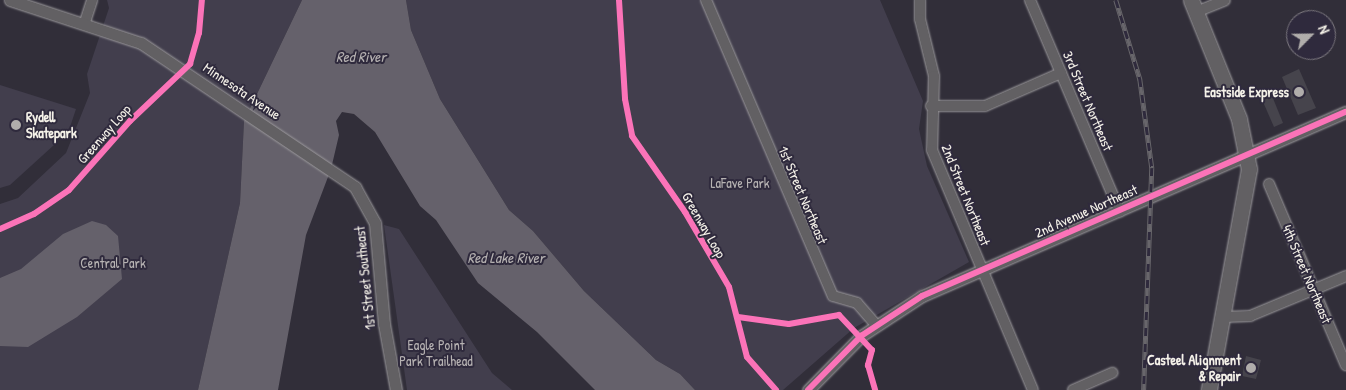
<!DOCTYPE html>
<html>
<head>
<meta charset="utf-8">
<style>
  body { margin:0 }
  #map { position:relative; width:1346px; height:390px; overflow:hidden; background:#312e39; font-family:"Patrick Hand",sans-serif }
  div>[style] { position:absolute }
  .green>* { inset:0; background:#423e4d }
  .water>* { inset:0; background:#65616b }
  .building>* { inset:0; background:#46444c }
  .roads { filter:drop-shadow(0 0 1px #9a989b) drop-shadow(0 0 1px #9a989b) }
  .minor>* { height:10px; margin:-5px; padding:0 5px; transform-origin:5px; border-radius:5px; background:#626063 }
  .tertiary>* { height:11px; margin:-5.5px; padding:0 5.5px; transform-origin:5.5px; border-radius:5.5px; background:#626063 }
  .primary>* { height:15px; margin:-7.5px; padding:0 7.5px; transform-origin:7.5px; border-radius:7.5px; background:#626063 }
  .rail>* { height:4.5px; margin-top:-2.25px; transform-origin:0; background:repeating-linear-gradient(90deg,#2f2a3d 0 8px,#68666b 0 16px); box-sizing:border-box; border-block:1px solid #68666b }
  .cycleway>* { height:6px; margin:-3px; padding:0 3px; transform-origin:3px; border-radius:3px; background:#fb73b8 }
  .dots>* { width:14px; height:14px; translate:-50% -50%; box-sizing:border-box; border:2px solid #2f2a3d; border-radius:50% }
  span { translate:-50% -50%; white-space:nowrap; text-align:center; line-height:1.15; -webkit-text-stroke:4px #2f2a3d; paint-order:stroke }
  .street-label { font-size:14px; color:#f4f1e8 }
  .poi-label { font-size:14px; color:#f4f1e8; font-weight:700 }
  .right { translate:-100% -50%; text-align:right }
  .left { translate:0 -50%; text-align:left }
  .park-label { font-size:14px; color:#b7b3b3 }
  .water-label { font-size:15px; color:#b6b2b2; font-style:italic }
  .north { position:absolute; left:1286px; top:10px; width:50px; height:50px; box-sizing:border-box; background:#2f2a3d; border:1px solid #7e7a81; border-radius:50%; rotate:67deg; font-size:14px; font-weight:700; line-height:20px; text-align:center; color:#f4f1e8 }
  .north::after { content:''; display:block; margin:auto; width:18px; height:22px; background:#b0adab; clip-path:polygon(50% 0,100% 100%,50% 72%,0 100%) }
</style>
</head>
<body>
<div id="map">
  <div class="green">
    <div style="clip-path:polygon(107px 0,302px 0,244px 121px,240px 203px,198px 390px,0 390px,0 204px,18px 198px,66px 153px,90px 93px,87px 74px,109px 8px)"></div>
    <div style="clip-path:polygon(406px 0,880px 0,923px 101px,919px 129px,927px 166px,969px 262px,854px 328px,783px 390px,695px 390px,680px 374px,656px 360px,584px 291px,533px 231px,509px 210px,440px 99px,411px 30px)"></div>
    <div style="clip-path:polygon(0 85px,76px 109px,70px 127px,54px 145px,10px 185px,0 188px)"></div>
    <div style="clip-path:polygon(384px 225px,399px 229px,492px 373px,512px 390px,407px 390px)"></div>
  </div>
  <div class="water">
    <div style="clip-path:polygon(302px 0,406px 0,411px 30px,440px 99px,509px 210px,533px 231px,584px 291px,656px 360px,680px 374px,695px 390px,595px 390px,537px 332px,478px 283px,436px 220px,420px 206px,375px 132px,354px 114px,342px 112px,336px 121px,339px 135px,331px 169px,306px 235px,278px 390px,198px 390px,240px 203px,244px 121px)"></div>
    <div style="clip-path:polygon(92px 221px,106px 225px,118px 236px,122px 279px,77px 317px,28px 347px,0 346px,0 278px,21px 269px,63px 234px)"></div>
  </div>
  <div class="building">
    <div style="clip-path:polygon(1299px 69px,1316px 108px,1298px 115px,1282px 77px)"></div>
    <div style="clip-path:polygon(1270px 91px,1283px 123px,1274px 127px,1260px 95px)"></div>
    <div style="clip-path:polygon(1246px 356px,1261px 360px,1256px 379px,1242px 376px)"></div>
  </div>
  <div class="roads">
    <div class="minor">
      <div style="left:706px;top:0;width:322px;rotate:66.8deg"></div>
      <div style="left:833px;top:296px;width:25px;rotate:16deg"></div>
      <div style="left:857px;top:303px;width:29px;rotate:49deg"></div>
      <div style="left:920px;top:0;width:19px;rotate:90deg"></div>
      <div style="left:920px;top:19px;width:59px;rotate:76.2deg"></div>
      <div style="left:934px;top:76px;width:74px;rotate:91.5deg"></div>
      <div style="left:932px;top:150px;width:260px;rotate:67.2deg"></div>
      <div style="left:1030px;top:0;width:230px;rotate:67deg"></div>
      <div style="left:1196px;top:12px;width:31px;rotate:-22deg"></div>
      <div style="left:85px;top:22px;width:23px;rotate:-72deg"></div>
      <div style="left:931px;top:106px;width:54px"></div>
      <div style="left:985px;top:106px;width:83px;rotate:-23.5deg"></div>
      <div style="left:1269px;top:184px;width:197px;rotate:67deg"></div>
      <div style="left:1224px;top:317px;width:26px;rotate:-2deg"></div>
      <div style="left:1250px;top:316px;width:104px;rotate:-22.6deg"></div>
      <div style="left:1073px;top:390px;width:43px;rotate:-23.6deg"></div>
    </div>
    <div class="tertiary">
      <div style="left:10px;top:0;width:138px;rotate:18.2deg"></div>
      <div style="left:141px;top:43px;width:258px;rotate:33.9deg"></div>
      <div style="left:355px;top:187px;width:41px;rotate:60.9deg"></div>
      <div style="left:375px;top:223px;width:101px;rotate:84.9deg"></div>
      <div style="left:384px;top:324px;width:67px;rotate:79.7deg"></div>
      <div style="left:808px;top:390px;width:76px;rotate:-45.5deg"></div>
      <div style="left:861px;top:336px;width:73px;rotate:-33.3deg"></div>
      <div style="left:922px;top:296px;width:462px;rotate:-23.5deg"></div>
    </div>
    <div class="primary">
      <div style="left:1191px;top:0;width:128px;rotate:68deg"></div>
      <div style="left:1239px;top:119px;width:51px;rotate:78.7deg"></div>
      <div style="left:1249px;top:169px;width:225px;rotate:100.3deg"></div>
    </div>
  </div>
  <div class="rail">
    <div style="left:1116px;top:0;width:83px;rotate:73.1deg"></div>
    <div style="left:1140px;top:79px;width:90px;rotate:82.3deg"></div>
    <div style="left:1152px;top:168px;width:222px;rotate:92.1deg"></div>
  </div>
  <div class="cycleway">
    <div style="left:619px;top:0;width:99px;rotate:86.5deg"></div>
    <div style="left:625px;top:99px;width:38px;rotate:79deg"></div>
    <div style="left:632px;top:136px;width:93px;rotate:55.1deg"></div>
    <div style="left:685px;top:212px;width:87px;rotate:59.6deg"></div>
    <div style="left:729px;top:287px;width:72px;rotate:75.6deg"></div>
    <div style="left:747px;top:357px;width:44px;rotate:48.7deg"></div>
    <div style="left:0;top:229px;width:37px;rotate:-24deg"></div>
    <div style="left:34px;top:214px;width:42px;rotate:-34.4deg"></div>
    <div style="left:69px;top:190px;width:92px;rotate:-48.5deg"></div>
    <div style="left:130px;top:121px;width:83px;rotate:-43.5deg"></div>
    <div style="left:190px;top:64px;width:32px;rotate:-74deg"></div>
    <div style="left:199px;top:33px;width:33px;rotate:-85deg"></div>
    <div style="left:738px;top:317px;width:51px;rotate:7.8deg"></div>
    <div style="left:789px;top:324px;width:51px;rotate:-10.2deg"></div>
    <div style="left:839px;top:315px;width:48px;rotate:46.7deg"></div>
    <div style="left:872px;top:350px;width:16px;rotate:105deg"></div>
    <div style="left:868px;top:365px;width:26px;rotate:74deg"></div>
    <div style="left:808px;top:390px;width:76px;rotate:-45.5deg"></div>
    <div style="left:861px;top:336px;width:73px;rotate:-33.3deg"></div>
    <div style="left:922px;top:296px;width:462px;rotate:-23.5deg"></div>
  </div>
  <div class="dots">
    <div style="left:1299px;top:92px;background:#b0adab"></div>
    <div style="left:16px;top:125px;background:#b0adab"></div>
    <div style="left:1251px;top:368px;background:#b0adab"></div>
  </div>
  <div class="street-label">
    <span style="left:242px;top:91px;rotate:34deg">Minnesota Avenue</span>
    <span style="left:1088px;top:101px;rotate:67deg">3rd Street Northeast</span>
    <span style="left:104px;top:134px;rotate:-49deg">Greenway Loop</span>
    <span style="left:803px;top:195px;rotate:67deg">1st Street Northeast</span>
    <span style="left:966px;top:195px;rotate:68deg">2nd Street Northeast</span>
    <span style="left:1086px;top:211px;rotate:-24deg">2nd Avenue Northeast</span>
    <span style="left:704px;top:225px;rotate:60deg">Greenway Loop</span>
    <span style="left:1307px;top:274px;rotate:67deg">4th Street Northeast</span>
    <span style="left:365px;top:278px;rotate:-96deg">1st Street Southeast</span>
  </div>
  <div class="poi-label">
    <span class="right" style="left:1289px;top:92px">Eastside Express</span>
    <span class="left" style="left:26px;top:125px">Rydell<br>Skatepark</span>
    <span class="right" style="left:1241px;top:368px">Casteel Alignment<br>&amp; Repair</span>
  </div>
  <div class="park-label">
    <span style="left:740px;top:183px">LaFave Park</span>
    <span style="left:113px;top:263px">Central Park</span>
    <span style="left:436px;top:353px">Eagle Point<br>Park Trailhead</span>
  </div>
  <div class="water-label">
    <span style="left:361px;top:57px">Red River</span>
    <span style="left:506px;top:258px">Red Lake River</span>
  </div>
  <div class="north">N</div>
</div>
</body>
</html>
